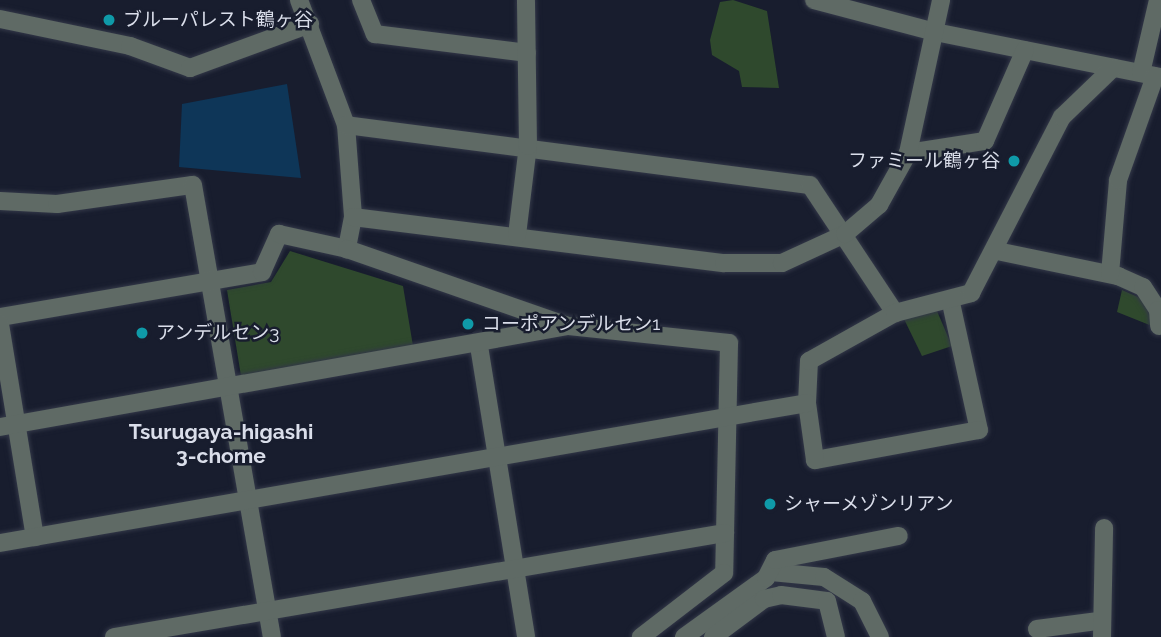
<!DOCTYPE html>
<html>
<head>
<meta charset="utf-8">
<style>
  body { margin:0 }
  #map { position:relative; width:1161px; height:637px; overflow:hidden; background:#181d2e; font-family:Raleway,"Noto Sans JP",sans-serif }
  div>[style] { position:absolute }
  .green>* { inset:0; background:#2f492d }
  .water>* { inset:0; background:#0e3658 }
  .roads { filter:drop-shadow(0 0 2px #333848) drop-shadow(0 0 2px #333848) }
  .minor>* { height:18px; margin:-9px; padding:0 9px; transform-origin:9px; border-radius:9px; background:#5f6a65 }
  .dots>* { width:19px; height:19px; translate:-50% -50%; box-sizing:border-box; border:4px solid #181d2e; border-radius:50% }
  span { translate:-50% -50%; white-space:nowrap; text-align:center; line-height:1.15; -webkit-text-stroke:5px #181d2e; paint-order:stroke }
  .poi-label { font-size:19px; color:#dadeea }
  .left { translate:0 -50%; text-align:left }
  .right { translate:-100% -50%; text-align:right }
  .neighbourhood-label { font-size:21px; color:#dadeea; font-weight:700 }
</style>
</head>
<body>
<div id="map">
  <div class="green">
    <div style="clip-path:polygon(733px 0,767px 11px,779px 88px,742px 87px,739px 71px,712px 55px,710px 40px,720px 2px)"></div>
    <div style="clip-path:polygon(290px 251px,403px 286px,413px 346px,241px 376px,227px 290px,271px 282px)"></div>
    <div style="clip-path:polygon(1122px 290px,1145px 300px,1153px 310px,1152px 326px,1117px 312px)"></div>
    <div style="clip-path:polygon(937px 311px,952px 346px,922px 356px,903px 317px)"></div>
  </div>
  <div class="water">
    <div style="clip-path:polygon(287px 84px,301px 178px,179px 167px,182px 104px)"></div>
  </div>
  <div class="roads">
    <div class="minor">
      <div style="left:299px;top:0;width:134px;rotate:69.4deg"></div>
      <div style="left:346px;top:125px;width:92px;rotate:85.6deg"></div>
      <div style="left:353px;top:217px;width:33px;rotate:101deg"></div>
      <div style="left:361px;top:0;width:37px;rotate:68deg"></div>
      <div style="left:375px;top:34px;width:153px;rotate:7.1deg"></div>
      <div style="left:814px;top:0;width:125px;rotate:14.8deg"></div>
      <div style="left:935px;top:32px;width:230px;rotate:11.3deg"></div>
      <div style="left:0;top:19px;width:133px;rotate:11.7deg"></div>
      <div style="left:130px;top:46px;width:64px;rotate:20.1deg"></div>
      <div style="left:190px;top:68px;width:128px;rotate:-20.1deg"></div>
      <div style="left:1141px;top:73px;width:75px;rotate:-76.9deg"></div>
      <div style="left:346px;top:125px;width:468px;rotate:7.4deg"></div>
      <div style="left:810px;top:185px;width:154px;rotate:56.4deg"></div>
      <div style="left:908px;top:153px;width:78px;rotate:-8.9deg"></div>
      <div style="left:985px;top:141px;width:99px;rotate:-66.3deg"></div>
      <div style="left:0;top:201px;width:57px;rotate:3deg"></div>
      <div style="left:57px;top:204px;width:137px;rotate:-8deg"></div>
      <div style="left:193px;top:185px;width:459px;rotate:80.1deg"></div>
      <div style="left:353px;top:217px;width:374px;rotate:7.1deg"></div>
      <div style="left:724px;top:263px;width:58px"></div>
      <div style="left:782px;top:263px;width:69px;rotate:-24.7deg"></div>
      <div style="left:845px;top:234px;width:45px;rotate:-40.5deg"></div>
      <div style="left:879px;top:205px;width:60px;rotate:-60.9deg"></div>
      <div style="left:908px;top:153px;width:157px;rotate:-77.8deg"></div>
      <div style="left:517px;top:235px;width:90px;rotate:-83deg"></div>
      <div style="left:528px;top:146px;width:146px;rotate:-90.8deg"></div>
      <div style="left:997px;top:251px;width:124px;rotate:11.7deg"></div>
      <div style="left:1118px;top:276px;width:27px;rotate:24deg"></div>
      <div style="left:1143px;top:287px;width:27px;rotate:57deg"></div>
      <div style="left:1158px;top:310px;width:16px;rotate:86deg"></div>
      <div style="left:1110px;top:274px;width:94px;rotate:-85.1deg"></div>
      <div style="left:1118px;top:180px;width:110px;rotate:-70.4deg"></div>
      <div style="left:951px;top:303px;width:130px;rotate:77.6deg"></div>
      <div style="left:979px;top:430px;width:167px;rotate:169.6deg"></div>
      <div style="left:815px;top:460px;width:58px;rotate:-98deg"></div>
      <div style="left:807px;top:403px;width:42px;rotate:-87.3deg"></div>
      <div style="left:809px;top:361px;width:98px;rotate:-29.2deg"></div>
      <div style="left:895px;top:313px;width:79px;rotate:-14.7deg"></div>
      <div style="left:971px;top:293px;width:198px;rotate:-62.7deg"></div>
      <div style="left:1062px;top:117px;width:71px;rotate:-43.9deg"></div>
      <div style="left:0;top:317px;width:266px;rotate:-9.7deg"></div>
      <div style="left:262px;top:272px;width:42px;rotate:-65.9deg"></div>
      <div style="left:279px;top:234px;width:70px;rotate:12.4deg"></div>
      <div style="left:347px;top:249px;width:234px;rotate:19.2deg"></div>
      <div style="left:568px;top:326px;width:162px;rotate:6deg"></div>
      <div style="left:729px;top:343px;width:230px;rotate:91.2deg"></div>
      <div style="left:724px;top:573px;width:105px;rotate:142.4deg"></div>
      <div style="left:0;top:324px;width:216px;rotate:80.7deg"></div>
      <div style="left:479px;top:346px;width:295px;rotate:80.8deg"></div>
      <div style="left:0;top:427px;width:577px;rotate:-10.08deg"></div>
      <div style="left:0;top:543px;width:819px;rotate:-9.84deg"></div>
      <div style="left:771px;top:572px;width:53px;rotate:5.4deg"></div>
      <div style="left:824px;top:577px;width:45px;rotate:32.3deg"></div>
      <div style="left:862px;top:601px;width:40px;rotate:63.4deg"></div>
      <div style="left:1037px;top:629px;width:62px;rotate:-7.5deg"></div>
      <div style="left:114px;top:637px;width:620px;rotate:-9.66deg"></div>
      <div style="left:684px;top:637px;width:101px;rotate:-35.7deg"></div>
      <div style="left:766px;top:578px;width:20px;rotate:-63deg"></div>
      <div style="left:775px;top:560px;width:126px;rotate:-11deg"></div>
      <div style="left:713px;top:637px;width:64px;rotate:-36.7deg"></div>
      <div style="left:764px;top:599px;width:17px;rotate:-13deg"></div>
      <div style="left:781px;top:595px;width:46px;rotate:7.4deg"></div>
      <div style="left:827px;top:601px;width:37px;rotate:76deg"></div>
      <div style="left:1102px;top:637px;width:109px;rotate:-88.9deg"></div>
    </div>
  </div>
  <div class="dots">
    <div style="left:109px;top:20px;background:#0f9aa8"></div>
    <div style="left:1014px;top:161px;background:#0f9aa8"></div>
    <div style="left:468px;top:324px;background:#0f9aa8"></div>
    <div style="left:142px;top:333px;background:#0f9aa8"></div>
    <div style="left:770px;top:504px;background:#0f9aa8"></div>
  </div>
  <div class="poi-label">
    <span class="left" style="left:123px;top:20px">ブルーパレスト鶴ヶ谷</span>
    <span class="right" style="left:1000px;top:161px">ファミール鶴ヶ谷</span>
    <span class="left" style="left:482px;top:324px">コーポアンデルセン1</span>
    <span class="left" style="left:156px;top:333px">アンデルセン3</span>
    <span class="left" style="left:784px;top:504px">シャーメゾンリアン</span>
  </div>
  <div class="neighbourhood-label">
    <span style="left:221px;top:444px">Tsurugaya-higashi<br>3-chome</span>
  </div>
</div>
</body>
</html>
